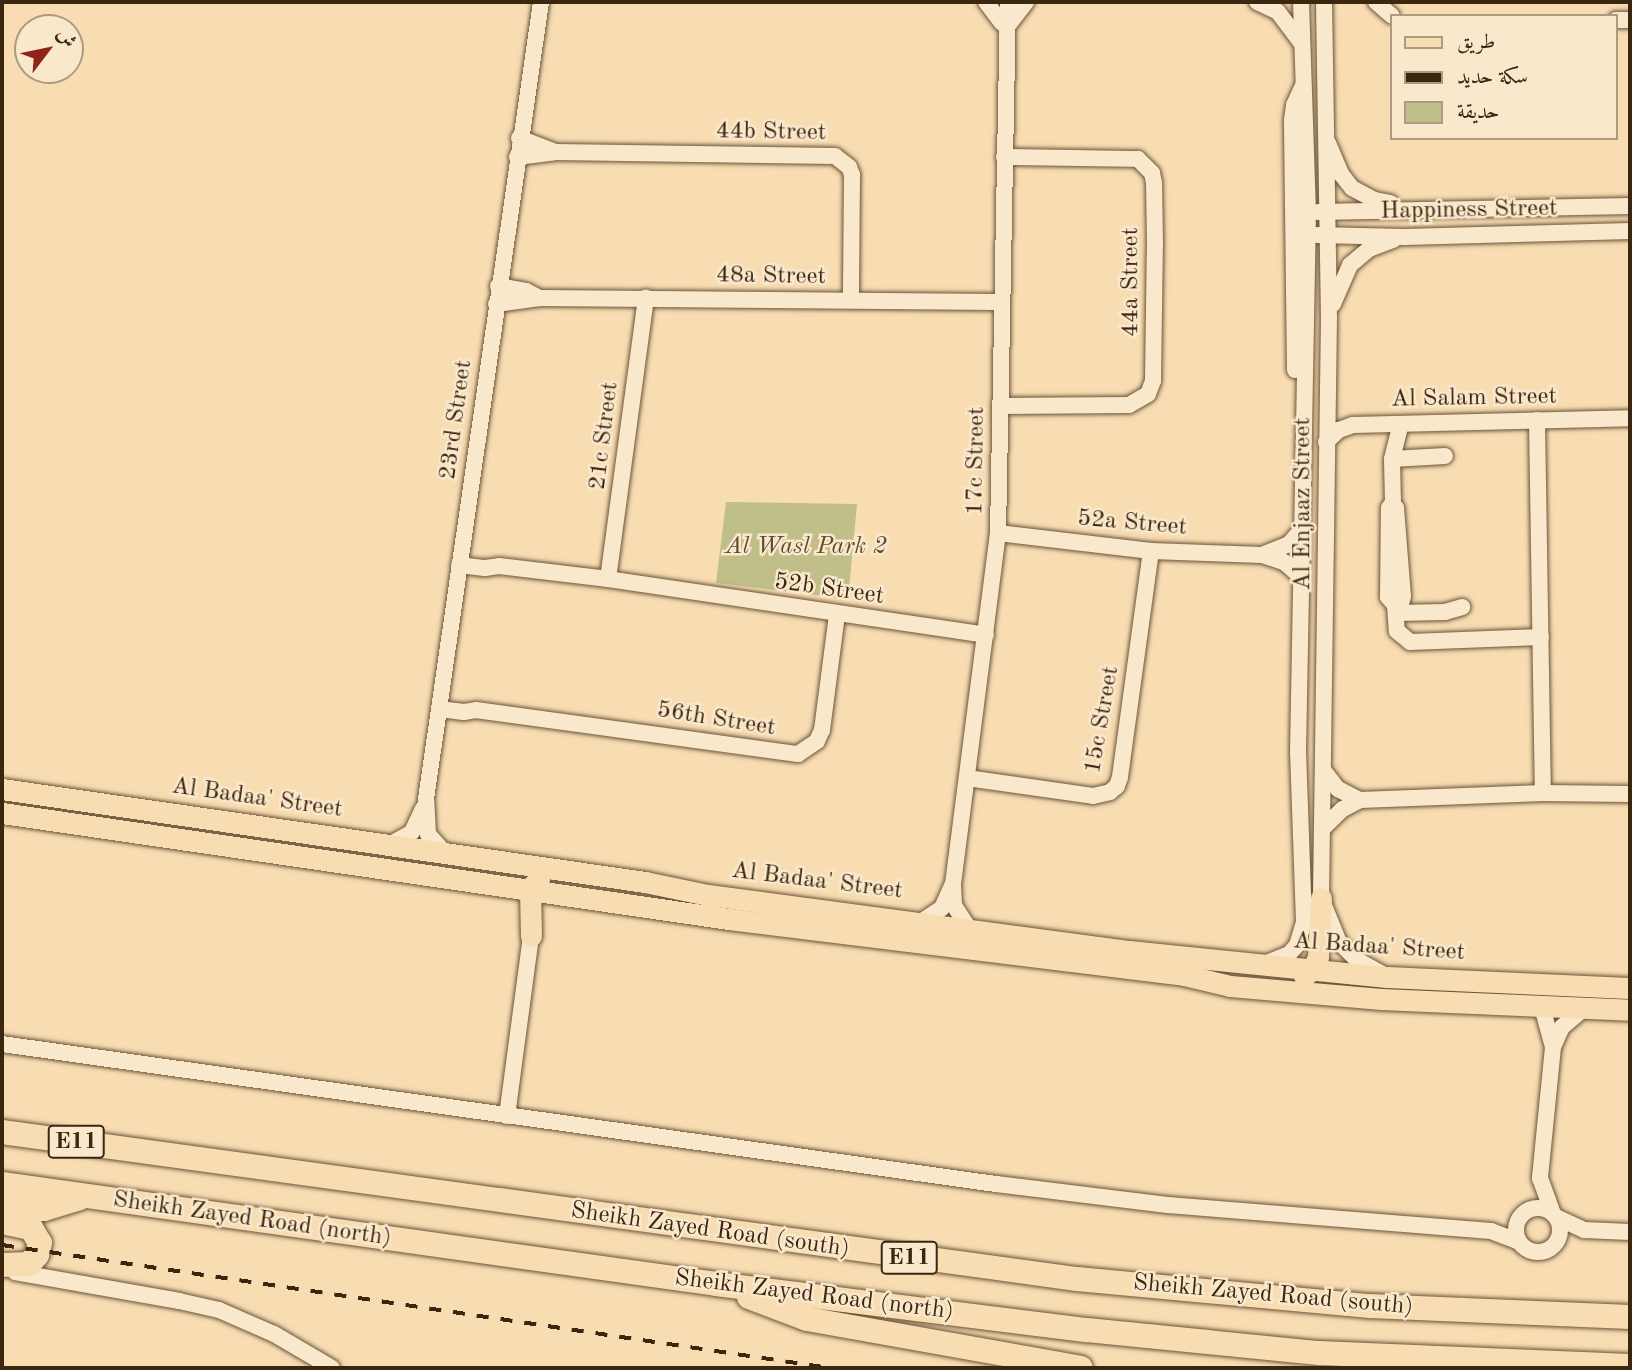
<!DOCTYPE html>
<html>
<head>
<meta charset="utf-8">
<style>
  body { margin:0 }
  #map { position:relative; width:1632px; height:1370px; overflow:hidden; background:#f8dcb2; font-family:"Old Standard TT",Amiri,serif }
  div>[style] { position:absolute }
  .green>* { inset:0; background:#c0bf8a }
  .roads { filter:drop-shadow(0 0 2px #6a5438) drop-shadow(0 0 2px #6a5438) }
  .minor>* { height:16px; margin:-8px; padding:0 8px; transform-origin:8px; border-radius:8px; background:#fae8cd }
  .minor>.ring { margin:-8px; padding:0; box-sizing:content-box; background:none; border:16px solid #fae8cd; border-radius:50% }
  .major>* { height:21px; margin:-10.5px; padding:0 10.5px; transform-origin:10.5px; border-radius:10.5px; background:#f8dcb2 }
  .highway>* { height:24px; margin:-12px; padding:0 12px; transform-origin:12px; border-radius:12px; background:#f8dcb2 }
  .rail>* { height:3.5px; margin-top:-1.75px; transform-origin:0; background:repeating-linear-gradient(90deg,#3b260f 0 12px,transparent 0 24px) }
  span { translate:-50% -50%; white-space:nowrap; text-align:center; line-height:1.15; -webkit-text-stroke:5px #fae8cd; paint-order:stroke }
  .shield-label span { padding:2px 5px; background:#fae8cd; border:2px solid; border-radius:5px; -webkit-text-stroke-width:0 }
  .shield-label { font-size:23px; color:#3b260f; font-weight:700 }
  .street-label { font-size:24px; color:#3b260f }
  .park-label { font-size:24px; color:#5c4c2e; font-style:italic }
  .frame { position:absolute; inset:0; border:4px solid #3b260f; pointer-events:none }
  .legend { position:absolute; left:1390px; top:14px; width:228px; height:126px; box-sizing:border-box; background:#fae8cd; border:2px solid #ae9a81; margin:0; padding:9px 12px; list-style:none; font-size:21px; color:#3b260f }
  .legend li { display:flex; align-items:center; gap:14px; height:35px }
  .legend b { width:35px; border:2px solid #ae9a81 }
  .north { position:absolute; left:14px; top:14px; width:70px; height:70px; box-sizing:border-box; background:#fae8cd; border:2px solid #ae9a81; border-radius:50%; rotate:58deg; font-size:19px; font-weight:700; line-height:28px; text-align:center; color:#3b260f }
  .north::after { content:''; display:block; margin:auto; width:24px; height:32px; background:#8f2418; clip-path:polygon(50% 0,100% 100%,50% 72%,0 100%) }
</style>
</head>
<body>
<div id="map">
  <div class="green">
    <div style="clip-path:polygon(726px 502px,857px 504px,848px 599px,716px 583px)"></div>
  </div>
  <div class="roads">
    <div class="minor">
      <div style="left:986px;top:2px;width:26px;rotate:53deg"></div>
      <div style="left:1257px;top:2px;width:23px;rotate:25deg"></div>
      <div style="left:1278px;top:12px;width:39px;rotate:53deg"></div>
      <div style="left:1324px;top:2px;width:315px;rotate:89.1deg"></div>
      <div style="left:1329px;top:317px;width:581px;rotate:90.79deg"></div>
      <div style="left:1321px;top:898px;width:48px;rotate:67.8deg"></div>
      <div style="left:1339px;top:942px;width:25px;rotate:45deg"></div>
      <div style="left:1357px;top:960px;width:29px;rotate:29deg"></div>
      <div style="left:1376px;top:2px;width:21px;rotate:41deg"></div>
      <div style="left:1616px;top:20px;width:14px"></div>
      <div style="left:1009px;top:24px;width:28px;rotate:-52deg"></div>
      <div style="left:519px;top:138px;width:39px;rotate:21deg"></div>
      <div style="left:1328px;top:143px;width:34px;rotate:67deg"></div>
      <div style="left:1341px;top:174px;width:18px;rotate:52deg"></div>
      <div style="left:1352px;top:188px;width:26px;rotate:28deg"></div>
      <div style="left:1375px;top:200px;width:16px;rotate:11deg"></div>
      <div style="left:517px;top:157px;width:38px;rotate:-7deg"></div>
      <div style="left:555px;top:152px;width:280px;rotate:0.8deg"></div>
      <div style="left:835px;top:156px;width:18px;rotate:38deg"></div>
      <div style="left:849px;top:167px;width:9px;rotate:69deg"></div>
      <div style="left:852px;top:175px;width:125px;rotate:90.5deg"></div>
      <div style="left:1318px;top:212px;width:312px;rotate:-1.1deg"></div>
      <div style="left:1317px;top:235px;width:87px;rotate:1.3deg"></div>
      <div style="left:1404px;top:237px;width:226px;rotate:-1.5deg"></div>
      <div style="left:498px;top:286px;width:28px;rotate:10deg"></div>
      <div style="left:526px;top:291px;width:16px;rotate:27deg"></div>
      <div style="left:496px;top:304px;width:44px;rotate:-7.8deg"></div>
      <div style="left:540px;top:298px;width:462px;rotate:0.5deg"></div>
      <div style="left:1333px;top:304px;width:43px;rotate:-66.4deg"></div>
      <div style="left:1350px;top:265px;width:25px;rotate:-40deg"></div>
      <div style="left:1369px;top:249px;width:26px;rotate:-21deg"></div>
      <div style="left:1295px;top:370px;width:250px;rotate:-90.7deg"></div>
      <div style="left:1292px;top:120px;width:15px;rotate:-82deg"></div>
      <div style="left:1294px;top:105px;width:21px;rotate:-65deg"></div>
      <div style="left:1001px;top:406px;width:128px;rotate:-0.4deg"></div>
      <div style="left:1129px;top:405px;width:22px;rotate:-30deg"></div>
      <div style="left:1148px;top:394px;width:14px;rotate:-69deg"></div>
      <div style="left:1153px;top:381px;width:137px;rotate:-89.2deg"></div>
      <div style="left:1155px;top:244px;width:61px;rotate:-90.9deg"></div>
      <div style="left:1154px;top:183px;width:10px;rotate:-101deg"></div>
      <div style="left:1152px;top:173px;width:20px;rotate:-135deg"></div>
      <div style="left:1138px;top:159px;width:134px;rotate:-179.1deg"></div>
      <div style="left:1537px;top:420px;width:373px;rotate:89.1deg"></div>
      <div style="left:1326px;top:442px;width:18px;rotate:-43deg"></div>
      <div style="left:1339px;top:430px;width:15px;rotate:-20deg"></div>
      <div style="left:1353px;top:425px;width:277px;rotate:-1.4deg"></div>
      <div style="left:1392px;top:459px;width:53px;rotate:-3.2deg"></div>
      <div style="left:1392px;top:504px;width:6px;rotate:45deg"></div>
      <div style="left:1396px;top:508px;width:88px;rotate:85.5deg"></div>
      <div style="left:1403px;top:596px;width:8px;rotate:104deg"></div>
      <div style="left:1401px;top:604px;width:6px;rotate:171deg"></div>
      <div style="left:1395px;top:605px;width:11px;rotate:-131deg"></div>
      <div style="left:1388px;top:597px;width:89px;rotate:-89.4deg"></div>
      <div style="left:1389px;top:508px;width:5px;rotate:-53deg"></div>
      <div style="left:1393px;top:504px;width:45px;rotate:-91.3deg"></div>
      <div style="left:1392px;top:459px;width:36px;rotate:-76deg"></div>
      <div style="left:998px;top:533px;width:154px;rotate:6.7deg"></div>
      <div style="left:1151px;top:551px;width:111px;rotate:2.1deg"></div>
      <div style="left:1262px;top:555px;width:23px;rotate:18deg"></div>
      <div style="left:1284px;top:562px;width:23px;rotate:41deg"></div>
      <div style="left:1262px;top:555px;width:29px;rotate:-22deg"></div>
      <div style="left:1289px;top:544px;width:20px;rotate:-49deg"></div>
      <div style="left:459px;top:565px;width:26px;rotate:7deg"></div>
      <div style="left:485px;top:568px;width:14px;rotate:-8deg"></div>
      <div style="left:499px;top:566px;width:110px;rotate:6.8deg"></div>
      <div style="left:608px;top:579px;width:382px;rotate:8.4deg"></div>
      <div style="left:608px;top:579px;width:284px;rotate:-82.3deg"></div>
      <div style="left:1395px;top:605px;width:26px;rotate:86deg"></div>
      <div style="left:1397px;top:631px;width:17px;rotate:40deg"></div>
      <div style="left:1410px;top:642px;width:131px;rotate:-2.2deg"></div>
      <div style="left:1396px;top:613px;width:49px;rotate:-1.2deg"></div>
      <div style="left:1445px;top:612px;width:18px;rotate:-16deg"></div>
      <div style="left:439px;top:709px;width:25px;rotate:7deg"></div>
      <div style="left:464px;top:712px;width:12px;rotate:-9deg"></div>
      <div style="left:476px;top:710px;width:325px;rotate:7.8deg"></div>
      <div style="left:798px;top:754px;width:23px;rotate:-34deg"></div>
      <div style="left:817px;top:741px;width:12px;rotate:-66deg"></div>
      <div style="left:822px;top:730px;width:117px;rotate:-82.6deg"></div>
      <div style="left:1323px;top:770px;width:24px;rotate:52deg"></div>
      <div style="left:1338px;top:789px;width:25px;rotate:27deg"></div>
      <div style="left:967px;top:778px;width:127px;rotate:8.1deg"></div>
      <div style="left:1093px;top:796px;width:17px;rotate:-13deg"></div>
      <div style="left:1110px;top:792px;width:9px;rotate:-41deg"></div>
      <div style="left:1117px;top:786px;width:9px;rotate:-72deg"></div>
      <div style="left:1120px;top:777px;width:228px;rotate:-82.2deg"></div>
      <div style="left:1322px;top:829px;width:29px;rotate:-44deg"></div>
      <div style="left:1343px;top:809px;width:19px;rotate:-28deg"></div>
      <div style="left:1360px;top:800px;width:183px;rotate:-2.2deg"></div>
      <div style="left:1543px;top:793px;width:87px;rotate:0.7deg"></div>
      <div style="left:389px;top:845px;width:26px;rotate:-29deg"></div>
      <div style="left:412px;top:832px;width:26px;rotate:-65deg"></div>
      <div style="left:445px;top:853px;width:25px;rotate:-132deg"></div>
      <div style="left:428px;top:834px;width:35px;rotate:-93deg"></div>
      <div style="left:426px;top:799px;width:805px;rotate:-81.79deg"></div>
      <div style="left:921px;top:922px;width:25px;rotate:-34deg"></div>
      <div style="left:942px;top:908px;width:24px;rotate:-66deg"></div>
      <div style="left:970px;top:930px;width:30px;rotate:-123deg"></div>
      <div style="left:954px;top:905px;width:21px;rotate:-93deg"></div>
      <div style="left:953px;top:884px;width:354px;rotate:-82.7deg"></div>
      <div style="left:998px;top:533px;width:531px;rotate:-88.92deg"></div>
      <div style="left:1267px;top:963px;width:24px;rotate:-22deg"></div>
      <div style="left:1289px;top:954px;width:12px;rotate:-48deg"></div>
      <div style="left:1297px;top:945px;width:24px;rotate:-73deg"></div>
      <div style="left:1304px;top:922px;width:169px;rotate:-92deg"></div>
      <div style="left:1298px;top:753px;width:540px;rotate:-88.94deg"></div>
      <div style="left:1308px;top:213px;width:211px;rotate:-91.9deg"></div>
      <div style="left:1542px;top:1007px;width:41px;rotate:74.6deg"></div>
      <div style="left:1553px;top:1047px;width:132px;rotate:95.7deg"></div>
      <div style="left:1540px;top:1178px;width:38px;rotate:70deg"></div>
      <div style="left:2px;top:1044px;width:1004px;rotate:8.02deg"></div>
      <div style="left:996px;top:1184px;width:173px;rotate:7deg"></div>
      <div style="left:1168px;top:1205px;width:324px;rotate:4.6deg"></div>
      <div style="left:1491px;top:1231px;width:30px;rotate:21deg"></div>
      <div style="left:1553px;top:1047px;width:22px;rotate:-66deg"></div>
      <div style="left:1562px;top:1027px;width:30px;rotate:-40deg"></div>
      <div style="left:507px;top:1116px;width:182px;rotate:-82.4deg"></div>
      <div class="ring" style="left:1516px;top:1208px;width:28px;height:28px"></div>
      <div style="left:1556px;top:1217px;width:31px;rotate:25deg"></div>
      <div style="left:1584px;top:1230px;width:46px;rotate:2.5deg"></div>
      <div style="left:15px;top:1272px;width:167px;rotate:10deg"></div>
      <div style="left:179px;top:1301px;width:41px;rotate:12.7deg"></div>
      <div style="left:219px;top:1310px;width:60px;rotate:23.6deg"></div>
      <div style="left:274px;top:1334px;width:67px;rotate:30.4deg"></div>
    </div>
    <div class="major">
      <div style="left:2px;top:789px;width:650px;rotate:8.23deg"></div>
      <div style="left:645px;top:882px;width:64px;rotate:11.7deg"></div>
      <div style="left:708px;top:895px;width:425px;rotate:7.6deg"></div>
      <div style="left:1129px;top:951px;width:259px;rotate:5.8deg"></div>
      <div style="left:1387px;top:977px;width:243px;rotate:2.6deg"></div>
      <div style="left:2px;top:813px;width:735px;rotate:8.3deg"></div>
      <div style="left:729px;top:919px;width:458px;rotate:7deg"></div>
      <div style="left:1184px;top:975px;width:47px;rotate:13.4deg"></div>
      <div style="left:1230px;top:986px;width:152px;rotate:4.9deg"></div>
      <div style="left:1381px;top:999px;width:249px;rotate:2.5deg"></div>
      <div style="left:531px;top:936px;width:48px;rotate:-91.2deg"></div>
      <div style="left:530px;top:888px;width:13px;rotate:-45deg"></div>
      <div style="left:1304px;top:976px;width:10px;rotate:-37deg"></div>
      <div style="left:1312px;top:970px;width:14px;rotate:-65deg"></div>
      <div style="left:1318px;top:957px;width:59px;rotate:-87.1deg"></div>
    </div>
    <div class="highway">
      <div style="left:2px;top:1132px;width:1085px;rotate:7.79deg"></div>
      <div style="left:1077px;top:1279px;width:294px;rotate:5.3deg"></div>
      <div style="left:1370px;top:1306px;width:260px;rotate:2.4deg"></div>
      <div style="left:2px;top:1184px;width:721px;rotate:7.97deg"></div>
      <div style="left:716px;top:1284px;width:374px;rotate:7.1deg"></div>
      <div style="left:1087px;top:1330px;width:233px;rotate:5.7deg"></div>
      <div style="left:1319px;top:1353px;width:311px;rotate:2.4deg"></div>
      <div style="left:2px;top:1208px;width:42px;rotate:1.4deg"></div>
      <div style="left:44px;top:1209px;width:37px;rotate:-17deg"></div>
      <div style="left:2px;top:1222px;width:30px;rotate:12deg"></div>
      <div style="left:31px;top:1228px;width:17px;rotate:59deg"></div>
      <div style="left:40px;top:1243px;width:12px;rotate:104deg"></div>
      <div style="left:37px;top:1255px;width:12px;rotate:132deg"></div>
      <div style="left:29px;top:1264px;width:27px;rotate:178deg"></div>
      <div style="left:749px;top:1297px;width:62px;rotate:20.8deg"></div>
      <div style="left:807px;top:1319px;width:278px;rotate:10.1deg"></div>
    </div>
  </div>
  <div class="rail">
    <div style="left:2px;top:1245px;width:837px;rotate:8.45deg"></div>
  </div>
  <div class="shield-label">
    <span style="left:76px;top:1142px">E11</span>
    <span style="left:909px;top:1258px">E11</span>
  </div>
  <div class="street-label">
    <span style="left:771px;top:133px;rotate:1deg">44b Street</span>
    <span style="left:1469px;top:211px;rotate:-1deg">Happiness Street</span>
    <span style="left:771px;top:277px;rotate:1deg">48a Street</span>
    <span style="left:1132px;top:282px;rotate:-90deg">44a Street</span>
    <span style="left:1474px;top:399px;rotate:-1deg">Al Salam Street</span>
    <span style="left:457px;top:420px;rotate:-82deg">23rd Street</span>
    <span style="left:605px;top:436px;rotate:-83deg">21c Street</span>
    <span style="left:977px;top:461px;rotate:-89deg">17c Street</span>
    <span style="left:1304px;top:504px;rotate:-90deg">Al Enjaaz Street</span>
    <span style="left:1132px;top:524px;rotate:5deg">52a Street</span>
    <span style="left:829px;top:590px;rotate:8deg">52b Street</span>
    <span style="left:716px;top:720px;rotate:9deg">56th Street</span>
    <span style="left:1103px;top:720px;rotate:-80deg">15c Street</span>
    <span style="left:257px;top:799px;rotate:8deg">Al Badaa' Street</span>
    <span style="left:817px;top:882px;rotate:7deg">Al Badaa' Street</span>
    <span style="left:1379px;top:948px;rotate:4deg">Al Badaa' Street</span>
    <span style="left:252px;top:1220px;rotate:8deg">Sheikh Zayed Road (north)</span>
    <span style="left:710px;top:1231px;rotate:8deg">Sheikh Zayed Road (south)</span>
    <span style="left:814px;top:1296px;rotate:7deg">Sheikh Zayed Road (north)</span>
    <span style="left:1273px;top:1296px;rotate:5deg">Sheikh Zayed Road (south)</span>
  </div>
  <div class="park-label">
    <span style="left:806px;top:548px">Al Wasl Park 2</span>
  </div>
  <div class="frame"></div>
  <ul class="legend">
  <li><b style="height:9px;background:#f8dcb2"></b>طريق</li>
  <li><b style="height:9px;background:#3b260f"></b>سكة حديد</li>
  <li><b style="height:19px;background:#c0bf8a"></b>حديقة</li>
  </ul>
  <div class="north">ش</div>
</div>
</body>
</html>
